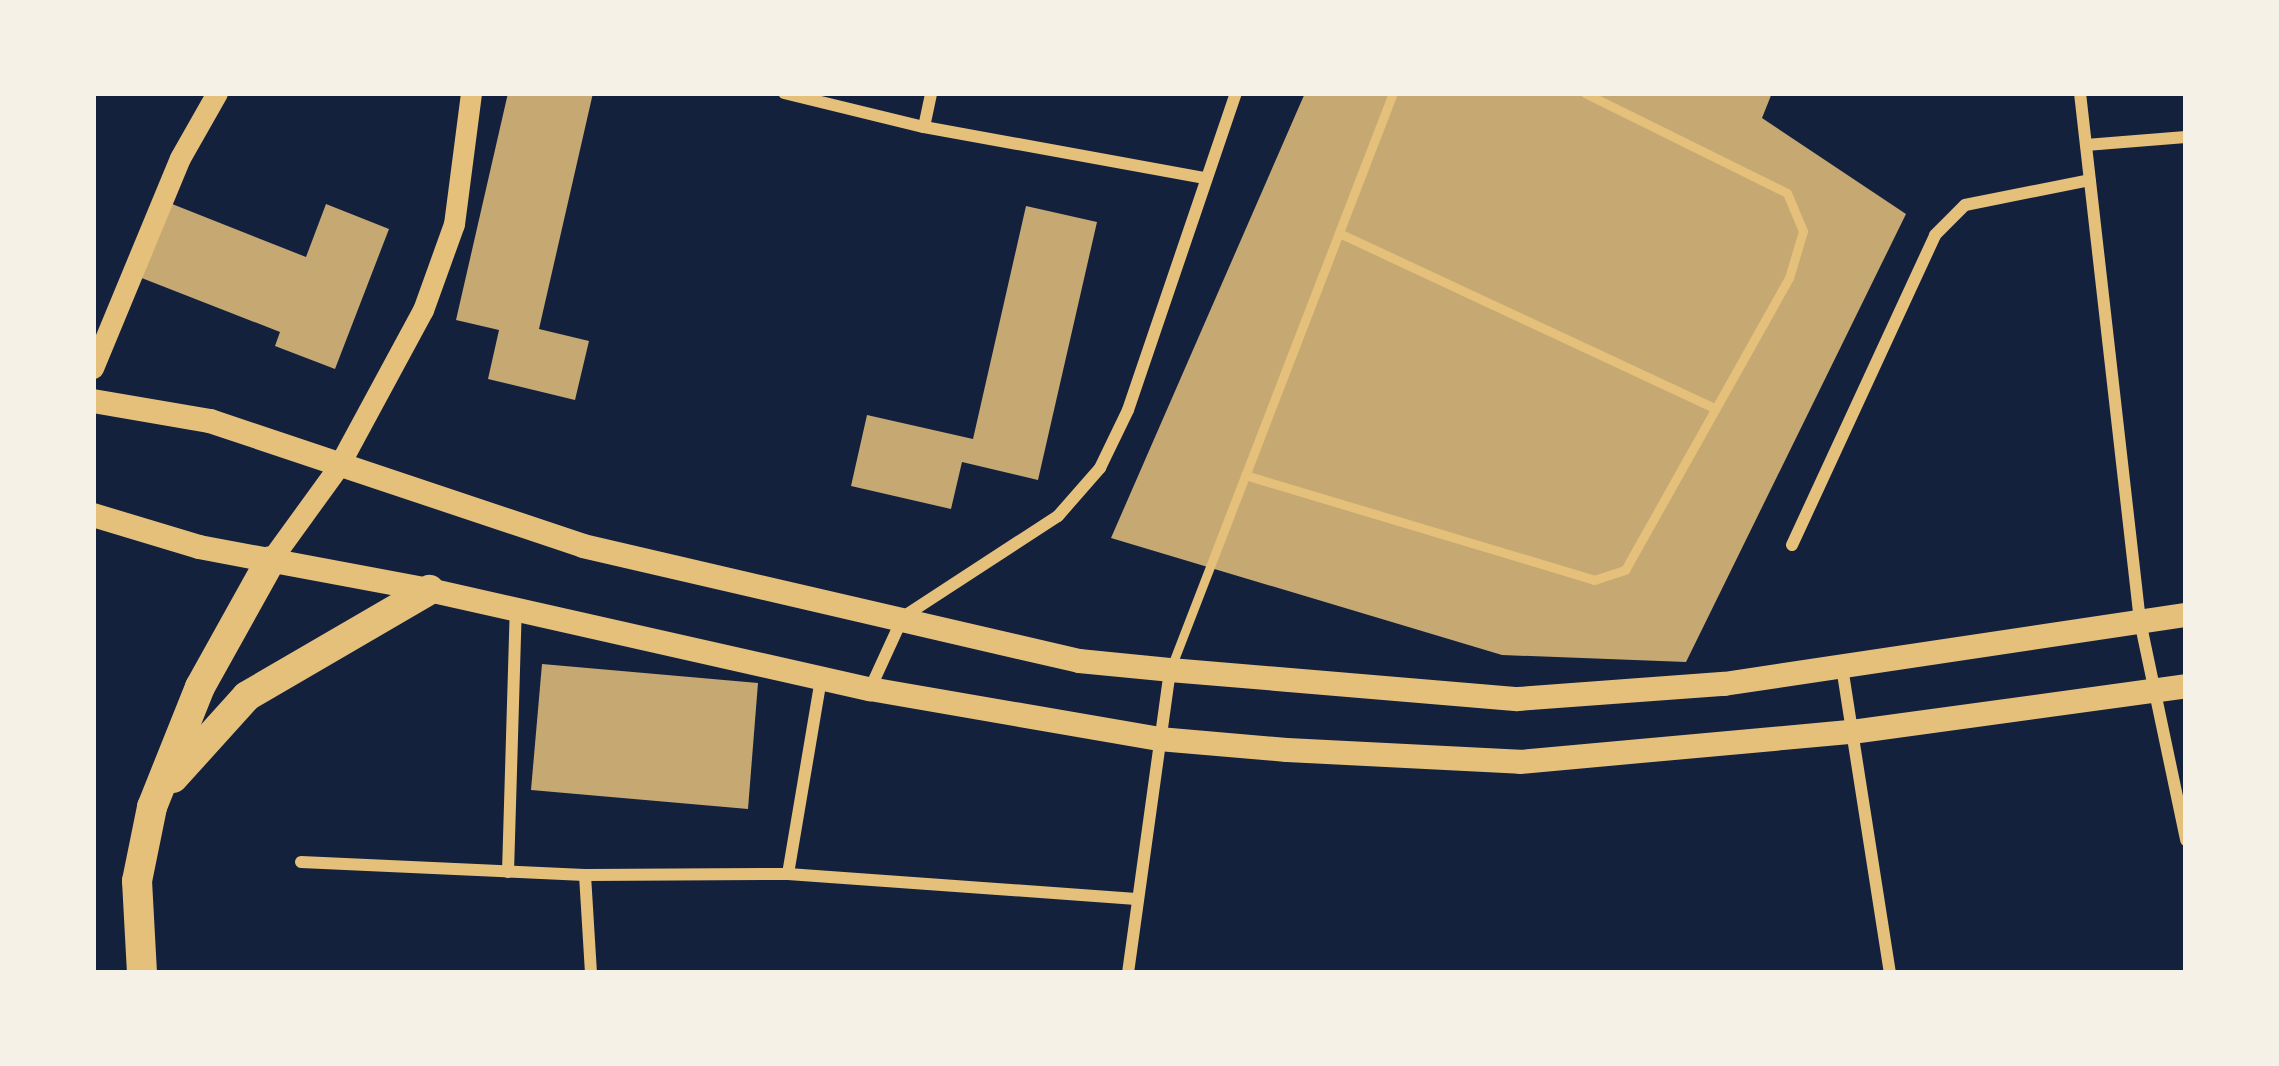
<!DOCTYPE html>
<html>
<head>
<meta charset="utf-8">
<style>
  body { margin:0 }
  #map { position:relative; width:2279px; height:1066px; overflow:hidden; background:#14213d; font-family:Rubik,sans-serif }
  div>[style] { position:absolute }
  .building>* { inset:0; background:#c6a872 }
  .service>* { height:9px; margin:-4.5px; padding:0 4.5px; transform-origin:4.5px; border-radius:4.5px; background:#e5c07b }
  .minor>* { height:12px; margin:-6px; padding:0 6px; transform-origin:6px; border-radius:6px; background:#e5c07b }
  .tertiary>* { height:21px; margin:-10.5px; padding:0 10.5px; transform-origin:10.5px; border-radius:10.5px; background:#e5c07b }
  .secondary>* { height:24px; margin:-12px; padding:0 12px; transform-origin:12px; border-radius:12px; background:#e5c07b }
  .primary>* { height:30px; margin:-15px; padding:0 15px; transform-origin:15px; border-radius:15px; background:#e5c07b }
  span { translate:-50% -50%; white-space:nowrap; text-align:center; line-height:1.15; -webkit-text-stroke:9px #f6f1e7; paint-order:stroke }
  .frame { position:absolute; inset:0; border:96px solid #f6f1e7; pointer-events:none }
</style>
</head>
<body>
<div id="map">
  <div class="building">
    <div style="clip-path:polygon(508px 93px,593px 93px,539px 329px,589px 341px,575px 400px,488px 379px,499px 330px,456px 320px)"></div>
    <div style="clip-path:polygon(1305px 93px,1772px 93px,1762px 118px,1906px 214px,1686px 662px,1502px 655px,1111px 538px)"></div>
    <div style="clip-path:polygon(162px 200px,306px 257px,326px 204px,389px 229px,335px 369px,275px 346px,280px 332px,134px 275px)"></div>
    <div style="clip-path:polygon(1026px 206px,1097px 222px,1038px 480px,962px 462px,951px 509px,851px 486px,867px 415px,973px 439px)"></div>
    <div style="clip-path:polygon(542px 664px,758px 683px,748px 809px,531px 790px)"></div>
  </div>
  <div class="service">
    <div style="left:1339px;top:233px;width:415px;rotate:25deg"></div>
    <div style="left:1245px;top:475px;width:364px;rotate:16.7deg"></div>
    <div style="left:1594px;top:580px;width:33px;rotate:-18deg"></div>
    <div style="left:1625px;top:570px;width:335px;rotate:-60.7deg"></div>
    <div style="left:1789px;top:278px;width:49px;rotate:-73.4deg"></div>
    <div style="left:1803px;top:231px;width:41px;rotate:-112.8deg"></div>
    <div style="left:1787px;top:193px;width:225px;rotate:-153.7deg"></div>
    <div style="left:1172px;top:665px;width:613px;rotate:-68.88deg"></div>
  </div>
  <div class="minor">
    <div style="left:784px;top:93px;width:144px;rotate:13.7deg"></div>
    <div style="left:924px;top:127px;width:35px;rotate:-78deg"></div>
    <div style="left:2080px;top:93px;width:531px;rotate:83.52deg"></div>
    <div style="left:2140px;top:621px;width:224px;rotate:78.1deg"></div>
    <div style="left:924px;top:127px;width:287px;rotate:10.3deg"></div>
    <div style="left:2086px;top:145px;width:100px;rotate:-4.6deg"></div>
    <div style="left:1792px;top:545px;width:341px;rotate:-65.2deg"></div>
    <div style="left:1935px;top:235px;width:42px;rotate:-45deg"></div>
    <div style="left:1965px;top:205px;width:127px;rotate:-11.3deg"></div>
    <div style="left:1842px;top:667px;width:310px;rotate:81.1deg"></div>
    <div style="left:870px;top:689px;width:79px;rotate:-65.4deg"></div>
    <div style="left:903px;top:617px;width:185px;rotate:-33.1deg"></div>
    <div style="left:1058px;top:516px;width:64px;rotate:-48.8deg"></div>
    <div style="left:1100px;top:468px;width:64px;rotate:-64.2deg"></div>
    <div style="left:1128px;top:410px;width:335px;rotate:-71.2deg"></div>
    <div style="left:301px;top:862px;width:284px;rotate:2.6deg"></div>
    <div style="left:585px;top:875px;width:203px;rotate:-0.3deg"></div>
    <div style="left:788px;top:874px;width:349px;rotate:4.1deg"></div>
    <div style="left:508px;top:872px;width:262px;rotate:-88.3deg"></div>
    <div style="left:788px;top:874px;width:198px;rotate:-80.4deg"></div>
    <div style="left:585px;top:875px;width:98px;rotate:86.5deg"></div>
    <div style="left:1128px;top:973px;width:306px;rotate:-82.1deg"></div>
  </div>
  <div class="tertiary">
    <div style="left:93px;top:368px;width:227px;rotate:-67.5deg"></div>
    <div style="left:180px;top:158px;width:75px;rotate:-60.4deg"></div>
    <div style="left:270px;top:561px;width:116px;rotate:-54.1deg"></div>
    <div style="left:338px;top:467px;width:179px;rotate:-61.6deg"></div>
    <div style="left:423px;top:310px;width:91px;rotate:-70.2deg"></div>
    <div style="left:454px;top:224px;width:132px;rotate:-82.6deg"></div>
  </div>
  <div class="secondary">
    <div style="left:93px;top:401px;width:119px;rotate:9.7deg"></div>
    <div style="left:210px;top:421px;width:393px;rotate:18.5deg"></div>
    <div style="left:583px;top:546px;width:509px;rotate:13.05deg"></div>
    <div style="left:1079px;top:661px;width:91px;rotate:5.6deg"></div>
    <div style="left:1170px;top:670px;width:349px;rotate:4.8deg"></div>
    <div style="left:1518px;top:699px;width:207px;rotate:-4.2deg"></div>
    <div style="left:1724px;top:684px;width:467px;rotate:-8.5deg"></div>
    <div style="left:93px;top:515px;width:111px;rotate:16.8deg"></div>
    <div style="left:199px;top:547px;width:234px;rotate:10.6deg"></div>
    <div style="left:429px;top:590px;width:452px;rotate:12.7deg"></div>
    <div style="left:870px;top:689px;width:293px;rotate:9.8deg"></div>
    <div style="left:1159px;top:739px;width:128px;rotate:4.9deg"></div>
    <div style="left:1287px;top:750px;width:233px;rotate:2.9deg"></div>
    <div style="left:1520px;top:762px;width:333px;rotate:-5.2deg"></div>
    <div style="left:1852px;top:732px;width:337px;rotate:-7.8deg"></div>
  </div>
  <div class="primary">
    <div style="left:173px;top:778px;width:110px;rotate:-47.9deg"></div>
    <div style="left:247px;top:696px;width:211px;rotate:-30.2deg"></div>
    <div style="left:142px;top:973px;width:92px;rotate:-93.1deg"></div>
    <div style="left:137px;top:881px;width:76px;rotate:-78.5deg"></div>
    <div style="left:152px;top:807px;width:129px;rotate:-68.2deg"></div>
    <div style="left:200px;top:687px;width:144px;rotate:-60.9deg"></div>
  </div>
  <div class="frame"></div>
</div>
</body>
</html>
